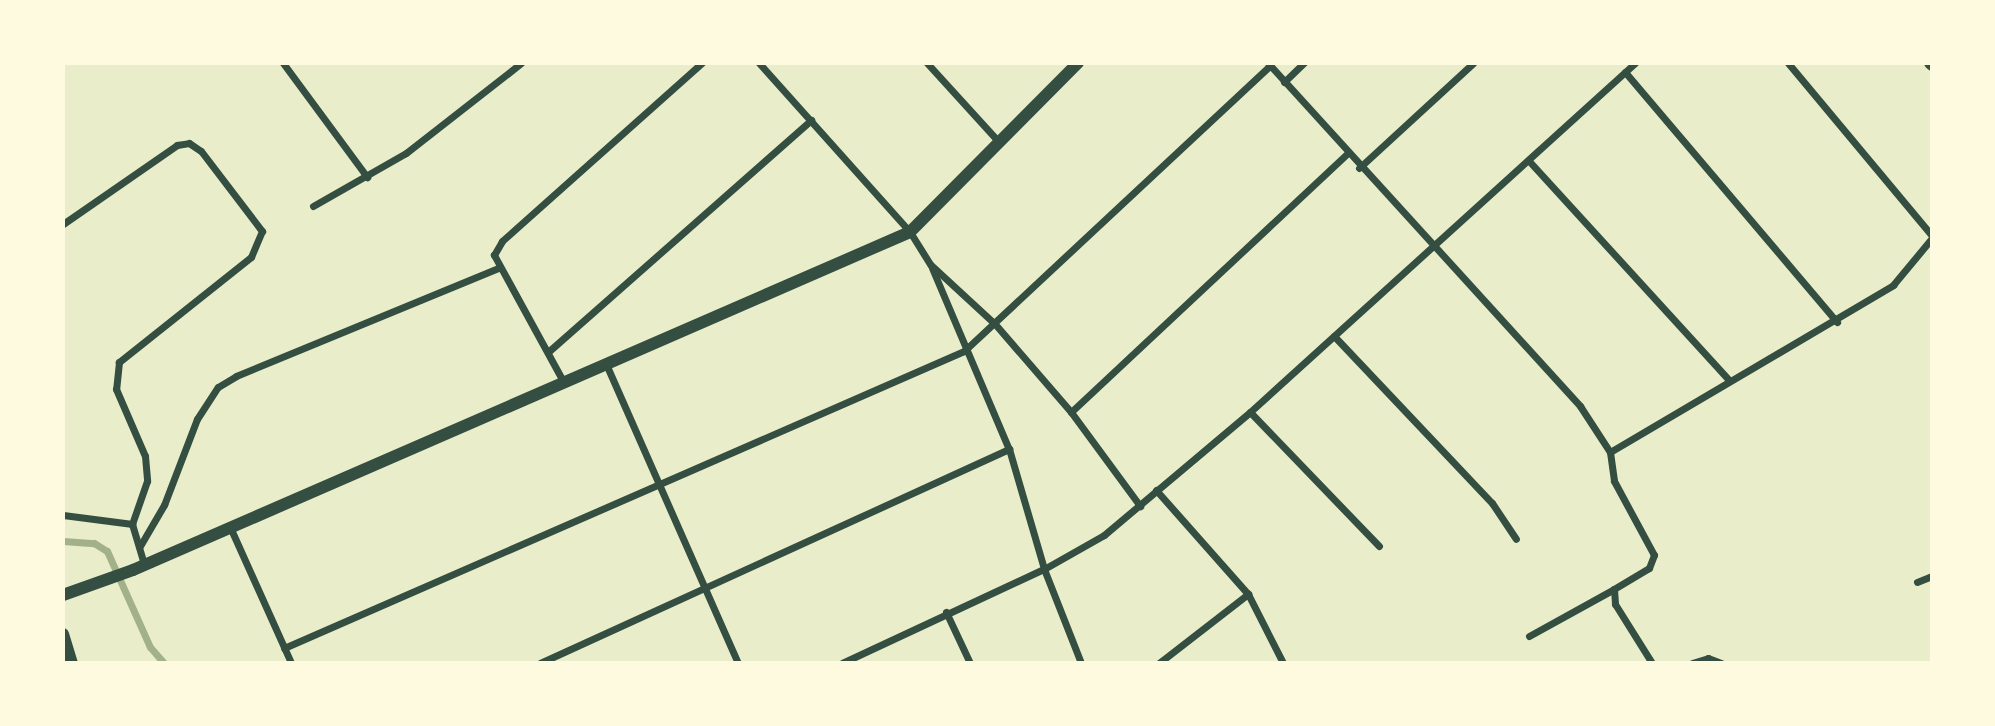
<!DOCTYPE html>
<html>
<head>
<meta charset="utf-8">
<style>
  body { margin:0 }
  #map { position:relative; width:1995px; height:726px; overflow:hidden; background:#e9edc9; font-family:Karla,sans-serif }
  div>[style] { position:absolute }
  .stream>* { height:7px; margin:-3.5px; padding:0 3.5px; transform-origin:3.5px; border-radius:3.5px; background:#a3b18a }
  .minor>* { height:7px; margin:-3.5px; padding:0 3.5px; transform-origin:3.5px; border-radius:3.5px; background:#344e41 }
  .tertiary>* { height:12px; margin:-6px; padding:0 6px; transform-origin:6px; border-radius:6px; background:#344e41 }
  span { translate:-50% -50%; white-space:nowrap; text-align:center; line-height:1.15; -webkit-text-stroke:7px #fefae0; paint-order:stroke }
  .frame { position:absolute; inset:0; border:65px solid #fefae0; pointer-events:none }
</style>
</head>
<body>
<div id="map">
  <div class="stream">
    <div style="left:63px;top:541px;width:31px;rotate:4deg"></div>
    <div style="left:94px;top:543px;width:15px;rotate:32deg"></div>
    <div style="left:107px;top:551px;width:105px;rotate:65.9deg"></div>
    <div style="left:150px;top:647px;width:21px;rotate:49deg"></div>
  </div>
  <div class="minor">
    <div style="left:283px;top:63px;width:142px;rotate:53.6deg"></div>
    <div style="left:759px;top:63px;width:227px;rotate:48.2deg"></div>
    <div style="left:910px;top:232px;width:39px;rotate:58deg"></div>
    <div style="left:931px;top:265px;width:87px;rotate:42.7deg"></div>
    <div style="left:995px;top:324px;width:116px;rotate:49.2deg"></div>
    <div style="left:1071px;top:412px;width:117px;rotate:53.7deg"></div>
    <div style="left:927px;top:63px;width:105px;rotate:47.7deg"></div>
    <div style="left:1268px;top:63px;width:464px;rotate:47.7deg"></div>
    <div style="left:1580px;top:406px;width:55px;rotate:56.9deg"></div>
    <div style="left:1610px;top:452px;width:29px;rotate:82deg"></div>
    <div style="left:1614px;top:481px;width:84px;rotate:61.6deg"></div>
    <div style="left:1654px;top:555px;width:14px;rotate:111deg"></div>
    <div style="left:1649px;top:568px;width:41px;rotate:149deg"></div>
    <div style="left:1614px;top:589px;width:15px;rotate:86deg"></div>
    <div style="left:1615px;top:604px;width:70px;rotate:57.9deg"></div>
    <div style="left:1788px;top:63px;width:225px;rotate:50.2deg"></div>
    <div style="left:1625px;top:72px;width:328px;rotate:49.7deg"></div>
    <div style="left:1284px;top:82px;width:28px;rotate:-44deg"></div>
    <div style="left:1529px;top:161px;width:295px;rotate:47.6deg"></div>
    <div style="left:1359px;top:168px;width:155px;rotate:-42.6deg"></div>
    <div style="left:313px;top:206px;width:107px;rotate:-29.7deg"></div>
    <div style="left:406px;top:153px;width:146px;rotate:-38deg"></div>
    <div style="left:63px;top:224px;width:139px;rotate:-34.7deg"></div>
    <div style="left:177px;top:145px;width:12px;rotate:-9deg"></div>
    <div style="left:189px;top:143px;width:14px;rotate:34deg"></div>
    <div style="left:201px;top:151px;width:101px;rotate:52.7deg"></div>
    <div style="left:262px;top:231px;width:28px;rotate:113deg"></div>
    <div style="left:251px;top:257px;width:169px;rotate:141.5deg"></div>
    <div style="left:119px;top:362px;width:27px;rotate:96deg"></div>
    <div style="left:116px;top:389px;width:73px;rotate:66.6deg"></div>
    <div style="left:145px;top:456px;width:25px;rotate:85deg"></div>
    <div style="left:147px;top:481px;width:46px;rotate:109.2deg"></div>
    <div style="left:932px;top:268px;width:197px;rotate:67deg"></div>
    <div style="left:1009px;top:449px;width:125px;rotate:73.7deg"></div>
    <div style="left:1044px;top:569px;width:101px;rotate:68.5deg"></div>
    <div style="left:1334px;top:336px;width:230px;rotate:46.6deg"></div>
    <div style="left:1492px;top:503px;width:43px;rotate:56.3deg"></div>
    <div style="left:548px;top:352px;width:351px;rotate:-41.4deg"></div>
    <div style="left:606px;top:364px;width:327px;rotate:66.2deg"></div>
    <div style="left:563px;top:381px;width:144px;rotate:-118.7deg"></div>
    <div style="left:494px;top:255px;width:16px;rotate:-60deg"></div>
    <div style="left:502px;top:241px;width:268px;rotate:-41.7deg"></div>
    <div style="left:1071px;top:412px;width:378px;rotate:-43.1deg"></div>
    <div style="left:1250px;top:412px;width:186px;rotate:46.1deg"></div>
    <div style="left:1610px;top:452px;width:329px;rotate:-30.5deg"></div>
    <div style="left:1893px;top:285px;width:61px;rotate:-50.3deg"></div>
    <div style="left:1156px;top:490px;width:139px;rotate:48.5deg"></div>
    <div style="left:1248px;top:594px;width:77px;rotate:63.1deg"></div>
    <div style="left:63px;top:515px;width:70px;rotate:7.4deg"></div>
    <div style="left:132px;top:524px;width:42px;rotate:73.3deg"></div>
    <div style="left:230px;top:527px;width:149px;rotate:65.8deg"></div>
    <div style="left:140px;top:546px;width:48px;rotate:-59.7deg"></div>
    <div style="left:164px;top:505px;width:92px;rotate:-69deg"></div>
    <div style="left:197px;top:419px;width:38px;rotate:-57deg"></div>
    <div style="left:218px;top:387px;width:21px;rotate:-31deg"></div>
    <div style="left:236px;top:376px;width:283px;rotate:-22.4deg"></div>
    <div style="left:1917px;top:582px;width:16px;rotate:-22deg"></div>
    <div style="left:946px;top:612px;width:56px;rotate:64.8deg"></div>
    <div style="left:1529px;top:636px;width:97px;rotate:-28.9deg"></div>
    <div style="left:284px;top:648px;width:742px;rotate:-23.59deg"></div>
    <div style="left:964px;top:351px;width:418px;rotate:-43deg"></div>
    <div style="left:540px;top:663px;width:516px;rotate:-24.53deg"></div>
    <div style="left:842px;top:663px;width:223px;rotate:-25deg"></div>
    <div style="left:1044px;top:569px;width:69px;rotate:-29.5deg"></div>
    <div style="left:1104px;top:535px;width:191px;rotate:-40.1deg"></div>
    <div style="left:1250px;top:412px;width:520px;rotate:-42.19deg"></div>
    <div style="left:1159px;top:663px;width:113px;rotate:-37.8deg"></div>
    <div style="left:1692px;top:663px;width:17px;rotate:-17deg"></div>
    <div style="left:1708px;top:658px;width:14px;rotate:21deg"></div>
  </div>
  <div class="tertiary">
    <div style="left:1930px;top:63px;width:3px;rotate:45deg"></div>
    <div style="left:63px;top:595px;width:74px;rotate:-19.7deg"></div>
    <div style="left:133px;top:570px;width:847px;rotate:-23.51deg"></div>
    <div style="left:910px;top:232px;width:238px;rotate:-45.2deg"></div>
    <div style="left:63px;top:634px;width:30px;rotate:73deg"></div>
  </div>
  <div class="frame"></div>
</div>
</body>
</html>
